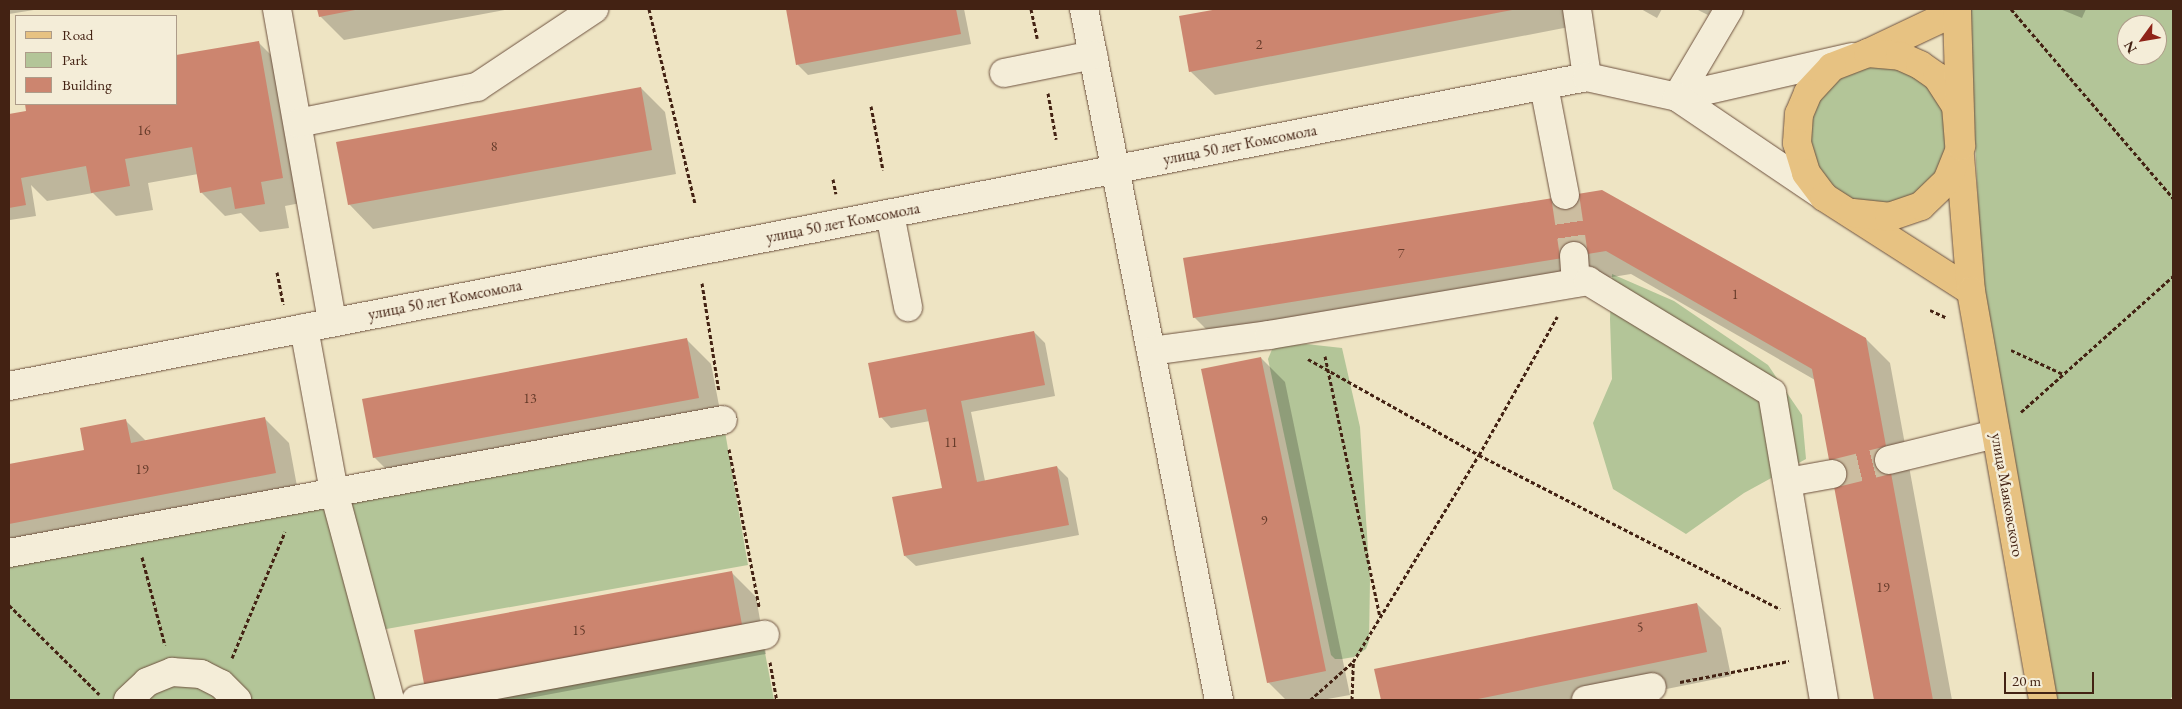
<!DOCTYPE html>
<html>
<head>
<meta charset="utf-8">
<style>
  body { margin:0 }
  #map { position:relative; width:2182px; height:709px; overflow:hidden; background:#eee4c3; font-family:"EB Garamond",serif }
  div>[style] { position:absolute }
  .green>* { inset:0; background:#b3c598 }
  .shadow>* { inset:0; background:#0003 }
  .building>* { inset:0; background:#cc856f }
  .minor-tunnel>* { height:28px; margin-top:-14px; transform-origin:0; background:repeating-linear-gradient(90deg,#ccbda0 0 28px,transparent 0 42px) }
  .path>* { height:3px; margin-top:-1.5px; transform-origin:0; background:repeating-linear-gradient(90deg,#432213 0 4px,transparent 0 6.5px) }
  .roads { filter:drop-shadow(0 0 1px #6e523f) drop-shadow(0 0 1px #6e523f) }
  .minor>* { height:28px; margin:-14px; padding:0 14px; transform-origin:14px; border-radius:14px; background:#f4edd8 }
  .major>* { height:28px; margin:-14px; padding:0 14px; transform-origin:14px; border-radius:14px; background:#e7c282 }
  span { translate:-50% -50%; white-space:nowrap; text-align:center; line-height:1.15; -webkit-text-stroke:5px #f4edd8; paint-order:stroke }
  .number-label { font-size:14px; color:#653b2a }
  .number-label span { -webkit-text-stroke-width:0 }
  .street-label { font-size:16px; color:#432213 }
  .frame { position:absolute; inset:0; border:10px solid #432213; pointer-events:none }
  .legend { position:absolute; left:15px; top:15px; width:162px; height:90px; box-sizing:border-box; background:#f4edd8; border:1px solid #ad9c89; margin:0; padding:6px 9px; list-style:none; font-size:15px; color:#432213 }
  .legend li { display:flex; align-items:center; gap:10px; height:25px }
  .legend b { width:25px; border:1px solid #ad9c89 }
  .north { position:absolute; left:2117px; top:15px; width:50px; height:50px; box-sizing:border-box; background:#f4edd8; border:1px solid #ad9c89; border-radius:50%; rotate:238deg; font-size:14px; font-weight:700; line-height:20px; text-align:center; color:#432213 }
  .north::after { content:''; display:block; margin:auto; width:18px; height:22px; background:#8f2418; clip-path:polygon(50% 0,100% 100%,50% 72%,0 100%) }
  .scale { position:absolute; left:2004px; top:672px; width:90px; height:22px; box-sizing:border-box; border:2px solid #432213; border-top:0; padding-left:6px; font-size:15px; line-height:18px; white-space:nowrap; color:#432213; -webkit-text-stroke:4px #f4edd8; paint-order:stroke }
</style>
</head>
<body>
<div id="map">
  <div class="green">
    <div style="clip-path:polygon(evenodd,1969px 9px,2173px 9px,2173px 695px,2170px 700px,2055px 700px,1982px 290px,1969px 9px,2127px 25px,2157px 25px,2157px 55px,2127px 55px,2127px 25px)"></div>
    <div style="clip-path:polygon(1870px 59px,1905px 63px,1952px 111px,1942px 180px,1883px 212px,1832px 196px,1802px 135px,1813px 96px)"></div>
    <div style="clip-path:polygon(1612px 274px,1674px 301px,1768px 365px,1802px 415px,1806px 459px,1744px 493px,1686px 534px,1613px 489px,1593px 423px,1612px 379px,1610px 319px)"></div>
    <div style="clip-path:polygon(1306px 344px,1342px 348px,1360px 427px,1370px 580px,1369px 641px,1366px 649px,1354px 657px,1342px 659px,1335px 659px,1331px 655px,1268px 359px,1273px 347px)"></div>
    <div style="clip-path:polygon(723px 420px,748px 565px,375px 631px,341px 495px)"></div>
    <div style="clip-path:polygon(330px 498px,382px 700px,9px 700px,9px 556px)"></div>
    <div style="clip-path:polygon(762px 637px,774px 700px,418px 700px)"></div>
  </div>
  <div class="shadow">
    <div style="clip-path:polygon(9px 9px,40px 9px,9px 14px)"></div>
    <div style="clip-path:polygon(319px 9px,510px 9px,344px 40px,320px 16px)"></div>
    <div style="clip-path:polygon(787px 9px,964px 9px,971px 44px,808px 75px,798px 65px)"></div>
    <div style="clip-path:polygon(1224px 9px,1565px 9px,1569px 27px,1215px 95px,1190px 71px,1180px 17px)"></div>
    <div style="clip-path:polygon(1641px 9px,1662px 9px,1657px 18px)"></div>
    <div style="clip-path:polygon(1696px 9px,1712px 9px,1708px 15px)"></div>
    <div style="clip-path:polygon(2060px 9px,2086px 9px,2082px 18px)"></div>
    <div style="clip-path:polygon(258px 42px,282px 66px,306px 202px,285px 206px,289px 228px,260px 232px,241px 213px,225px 216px,201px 192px,198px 174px,148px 183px,153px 210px,116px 216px,93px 193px,47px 201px,31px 185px,36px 216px,10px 220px,9px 219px,9px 115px,28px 112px,26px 104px,176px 104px)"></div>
    <div style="clip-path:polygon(641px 88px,665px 112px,676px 174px,373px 229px,349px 204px)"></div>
    <div style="clip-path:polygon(1602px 191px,1866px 339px,1890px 363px,1952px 700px,1875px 700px,1815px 380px,1631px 274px,1218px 341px,1194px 317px)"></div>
    <div style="clip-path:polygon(1034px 332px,1045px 343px,1055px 396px,971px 412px,985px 481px,1057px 467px,1068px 478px,1079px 535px,916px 566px,905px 556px,943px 489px,930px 421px,891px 428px,881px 417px)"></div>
    <div style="clip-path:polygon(687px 340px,711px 364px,722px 421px,398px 481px,374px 457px)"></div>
    <div style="clip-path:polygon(1261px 358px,1285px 382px,1350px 695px,1322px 700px,1286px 700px,1268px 682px)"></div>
    <div style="clip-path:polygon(264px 418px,289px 443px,299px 497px,9px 553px,9px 466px,86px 451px,126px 421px,146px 441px)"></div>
    <div style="clip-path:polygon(732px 573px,756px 597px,766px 654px,519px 700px,438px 700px)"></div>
    <div style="clip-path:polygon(1697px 604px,1721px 628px,1731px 676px,1612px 700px,1382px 700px,1376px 670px)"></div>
  </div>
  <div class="building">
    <div style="clip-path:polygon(317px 9px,355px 9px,355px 10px,319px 17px)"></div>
    <div style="clip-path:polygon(786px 9px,956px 9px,961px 34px,796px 65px)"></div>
    <div style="clip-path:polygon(1218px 9px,1512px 9px,1512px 10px,1189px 72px,1179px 16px)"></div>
    <div style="clip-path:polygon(259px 41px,283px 178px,261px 182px,265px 204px,235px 209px,231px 187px,200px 193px,192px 147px,125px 159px,130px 186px,91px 193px,86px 166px,21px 178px,26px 205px,9px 208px,9px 114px,26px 111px,25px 104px,176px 104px,176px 55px)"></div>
    <div style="clip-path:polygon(641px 87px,652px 150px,348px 205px,336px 142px)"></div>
    <div style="clip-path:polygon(1602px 190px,1866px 338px,1933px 700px,1874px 700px,1812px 369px,1606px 251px,1193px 318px,1183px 258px)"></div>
    <div style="clip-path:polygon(1034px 331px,1045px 385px,961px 401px,977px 482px,1057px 466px,1069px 525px,904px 556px,892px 497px,942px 488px,926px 409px,879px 418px,868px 363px)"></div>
    <div style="clip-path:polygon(687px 338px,699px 398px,373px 458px,362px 399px)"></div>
    <div style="clip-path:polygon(1261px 357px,1326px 671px,1267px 683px,1201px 369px)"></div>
    <div style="clip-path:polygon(265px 417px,276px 473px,9px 524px,9px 464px,84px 450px,80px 428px,126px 419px,131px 443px)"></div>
    <div style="clip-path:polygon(732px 571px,743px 630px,425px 689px,414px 630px)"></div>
    <div style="clip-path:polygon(1697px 603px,1707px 652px,1473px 700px,1381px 700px,1374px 669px)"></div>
  </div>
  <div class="minor-tunnel">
    <div style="left:1565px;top:195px;width:62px;rotate:81.6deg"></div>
    <div style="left:1832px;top:474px;width:59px;rotate:-13.8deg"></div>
  </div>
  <div class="path">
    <div style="left:649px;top:9px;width:199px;rotate:76.7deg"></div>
    <div style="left:1031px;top:9px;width:30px;rotate:78deg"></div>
    <div style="left:2011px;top:9px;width:249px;rotate:49.4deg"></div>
    <div style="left:1048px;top:93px;width:47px;rotate:80.1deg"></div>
    <div style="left:871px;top:106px;width:65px;rotate:79.4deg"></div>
    <div style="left:833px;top:179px;width:15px;rotate:79deg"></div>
    <div style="left:277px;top:272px;width:33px;rotate:79deg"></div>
    <div style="left:702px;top:283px;width:109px;rotate:81.1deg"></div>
    <div style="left:1930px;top:310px;width:17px;rotate:25deg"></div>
    <div style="left:2011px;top:350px;width:57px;rotate:24.8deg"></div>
    <div style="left:1325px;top:356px;width:266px;rotate:78.1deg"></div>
    <div style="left:1308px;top:359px;width:196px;rotate:29.3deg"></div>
    <div style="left:1479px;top:455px;width:338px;rotate:27.1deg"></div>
    <div style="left:2021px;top:412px;width:204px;rotate:-41.8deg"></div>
    <div style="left:729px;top:449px;width:161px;rotate:79.2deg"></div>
    <div style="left:142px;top:557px;width:91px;rotate:75.4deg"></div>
    <div style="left:9px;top:605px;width:127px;rotate:44.7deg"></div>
    <div style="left:232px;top:658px;width:137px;rotate:-67.2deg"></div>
    <div style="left:770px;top:662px;width:39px;rotate:80deg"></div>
    <div style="left:1680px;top:682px;width:111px;rotate:-10.9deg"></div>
    <div style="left:1310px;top:700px;width:57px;rotate:-41.5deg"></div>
    <div style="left:1352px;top:700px;width:38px;rotate:-88deg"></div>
    <div style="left:1353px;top:662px;width:242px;rotate:-58.7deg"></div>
    <div style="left:1479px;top:455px;width:159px;rotate:-60.5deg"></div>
  </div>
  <div class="roads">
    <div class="minor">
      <div style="left:277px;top:9px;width:318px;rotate:80deg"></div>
      <div style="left:1084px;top:9px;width:704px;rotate:78.95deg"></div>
      <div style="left:1577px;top:9px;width:69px;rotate:81.6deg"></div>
      <div style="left:1004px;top:73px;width:91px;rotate:-11.4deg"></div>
      <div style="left:1544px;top:86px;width:111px;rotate:79.1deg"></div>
      <div style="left:1677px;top:97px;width:179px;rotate:-12.9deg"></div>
      <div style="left:1677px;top:97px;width:102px;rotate:-59.4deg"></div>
      <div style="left:298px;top:123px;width:183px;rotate:-11.4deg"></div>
      <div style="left:477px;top:87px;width:141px;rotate:-33.7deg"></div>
      <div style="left:890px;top:214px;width:95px;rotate:79deg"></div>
      <div style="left:1574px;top:256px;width:27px;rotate:86deg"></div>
      <div style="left:304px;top:328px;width:167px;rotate:79.6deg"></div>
      <div style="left:334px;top:492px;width:215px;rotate:74.9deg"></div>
      <div style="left:1151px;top:351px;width:119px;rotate:-7.7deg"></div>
      <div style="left:1269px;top:335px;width:324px;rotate:-9.6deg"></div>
      <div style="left:1588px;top:281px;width:215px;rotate:31.3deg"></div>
      <div style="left:1772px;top:393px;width:311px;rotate:80.4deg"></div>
      <div style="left:9px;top:386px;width:1608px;rotate:-11.08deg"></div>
      <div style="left:1587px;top:77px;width:92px;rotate:12.5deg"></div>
      <div style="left:1677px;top:97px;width:176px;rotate:34.1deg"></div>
      <div style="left:1889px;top:460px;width:110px;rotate:-13.7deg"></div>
      <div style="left:1788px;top:482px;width:45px;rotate:-10.3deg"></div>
      <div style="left:9px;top:553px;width:726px;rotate:-10.55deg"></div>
      <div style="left:128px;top:700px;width:26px;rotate:-43deg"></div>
      <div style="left:147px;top:682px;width:27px;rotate:-22deg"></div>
      <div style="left:172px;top:672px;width:29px;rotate:4deg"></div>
      <div style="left:201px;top:674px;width:22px;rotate:27deg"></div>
      <div style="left:221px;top:684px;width:23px;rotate:45deg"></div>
      <div style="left:416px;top:700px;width:355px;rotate:-10.6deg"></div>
      <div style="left:1586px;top:700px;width:67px;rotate:-11.1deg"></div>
    </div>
    <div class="major">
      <div style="left:1957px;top:11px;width:98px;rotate:154.7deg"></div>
      <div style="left:1868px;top:53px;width:39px;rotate:159deg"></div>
      <div style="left:1832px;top:67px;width:35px;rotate:133deg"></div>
      <div style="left:1808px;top:93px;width:23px;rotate:113deg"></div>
      <div style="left:1799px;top:114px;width:29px;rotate:94deg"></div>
      <div style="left:1797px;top:143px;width:31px;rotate:73deg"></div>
      <div style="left:1806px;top:173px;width:30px;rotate:53deg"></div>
      <div style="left:1824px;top:197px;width:174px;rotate:32.6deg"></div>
      <div style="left:1868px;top:53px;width:32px;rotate:5deg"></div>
      <div style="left:1900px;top:56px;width:22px;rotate:24deg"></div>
      <div style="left:1920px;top:65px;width:21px;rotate:35deg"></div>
      <div style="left:1937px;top:77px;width:35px;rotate:57deg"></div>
      <div style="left:1956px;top:106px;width:186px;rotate:85.4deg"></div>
      <div style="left:1971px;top:291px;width:415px;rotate:80deg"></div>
      <div style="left:1853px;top:213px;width:36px;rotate:6deg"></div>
      <div style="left:1889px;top:217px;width:34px;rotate:-19deg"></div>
      <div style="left:1921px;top:206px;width:36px;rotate:-44deg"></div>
      <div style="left:1947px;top:181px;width:38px;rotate:-68deg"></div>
      <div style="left:1961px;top:146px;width:137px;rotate:-91.7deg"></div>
    </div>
  </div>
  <div class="number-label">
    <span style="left:1259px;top:44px">2</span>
    <span style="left:144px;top:130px">16</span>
    <span style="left:494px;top:146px">8</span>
    <span style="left:1401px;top:253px">7</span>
    <span style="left:1735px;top:294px">1</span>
    <span style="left:530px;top:398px">13</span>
    <span style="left:951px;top:442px">11</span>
    <span style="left:142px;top:469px">19</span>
    <span style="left:1264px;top:520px">9</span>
    <span style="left:1883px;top:587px">19</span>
    <span style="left:1640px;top:627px">5</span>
    <span style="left:579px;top:630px">15</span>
  </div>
  <div class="street-label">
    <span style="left:1240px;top:145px;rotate:-11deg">улица 50 лет Комсомола</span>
    <span style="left:843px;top:223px;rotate:-11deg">улица 50 лет Комсомола</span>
    <span style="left:445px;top:300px;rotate:-11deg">улица 50 лет Комсомола</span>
    <span style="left:2007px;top:495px;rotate:80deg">улица Маяковского</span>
  </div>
  <div class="frame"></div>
  <ul class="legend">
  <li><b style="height:6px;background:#e7c282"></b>Road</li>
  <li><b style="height:14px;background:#b3c598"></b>Park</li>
  <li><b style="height:14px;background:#cc856f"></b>Building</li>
  </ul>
  <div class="north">N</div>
  <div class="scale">20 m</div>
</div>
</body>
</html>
